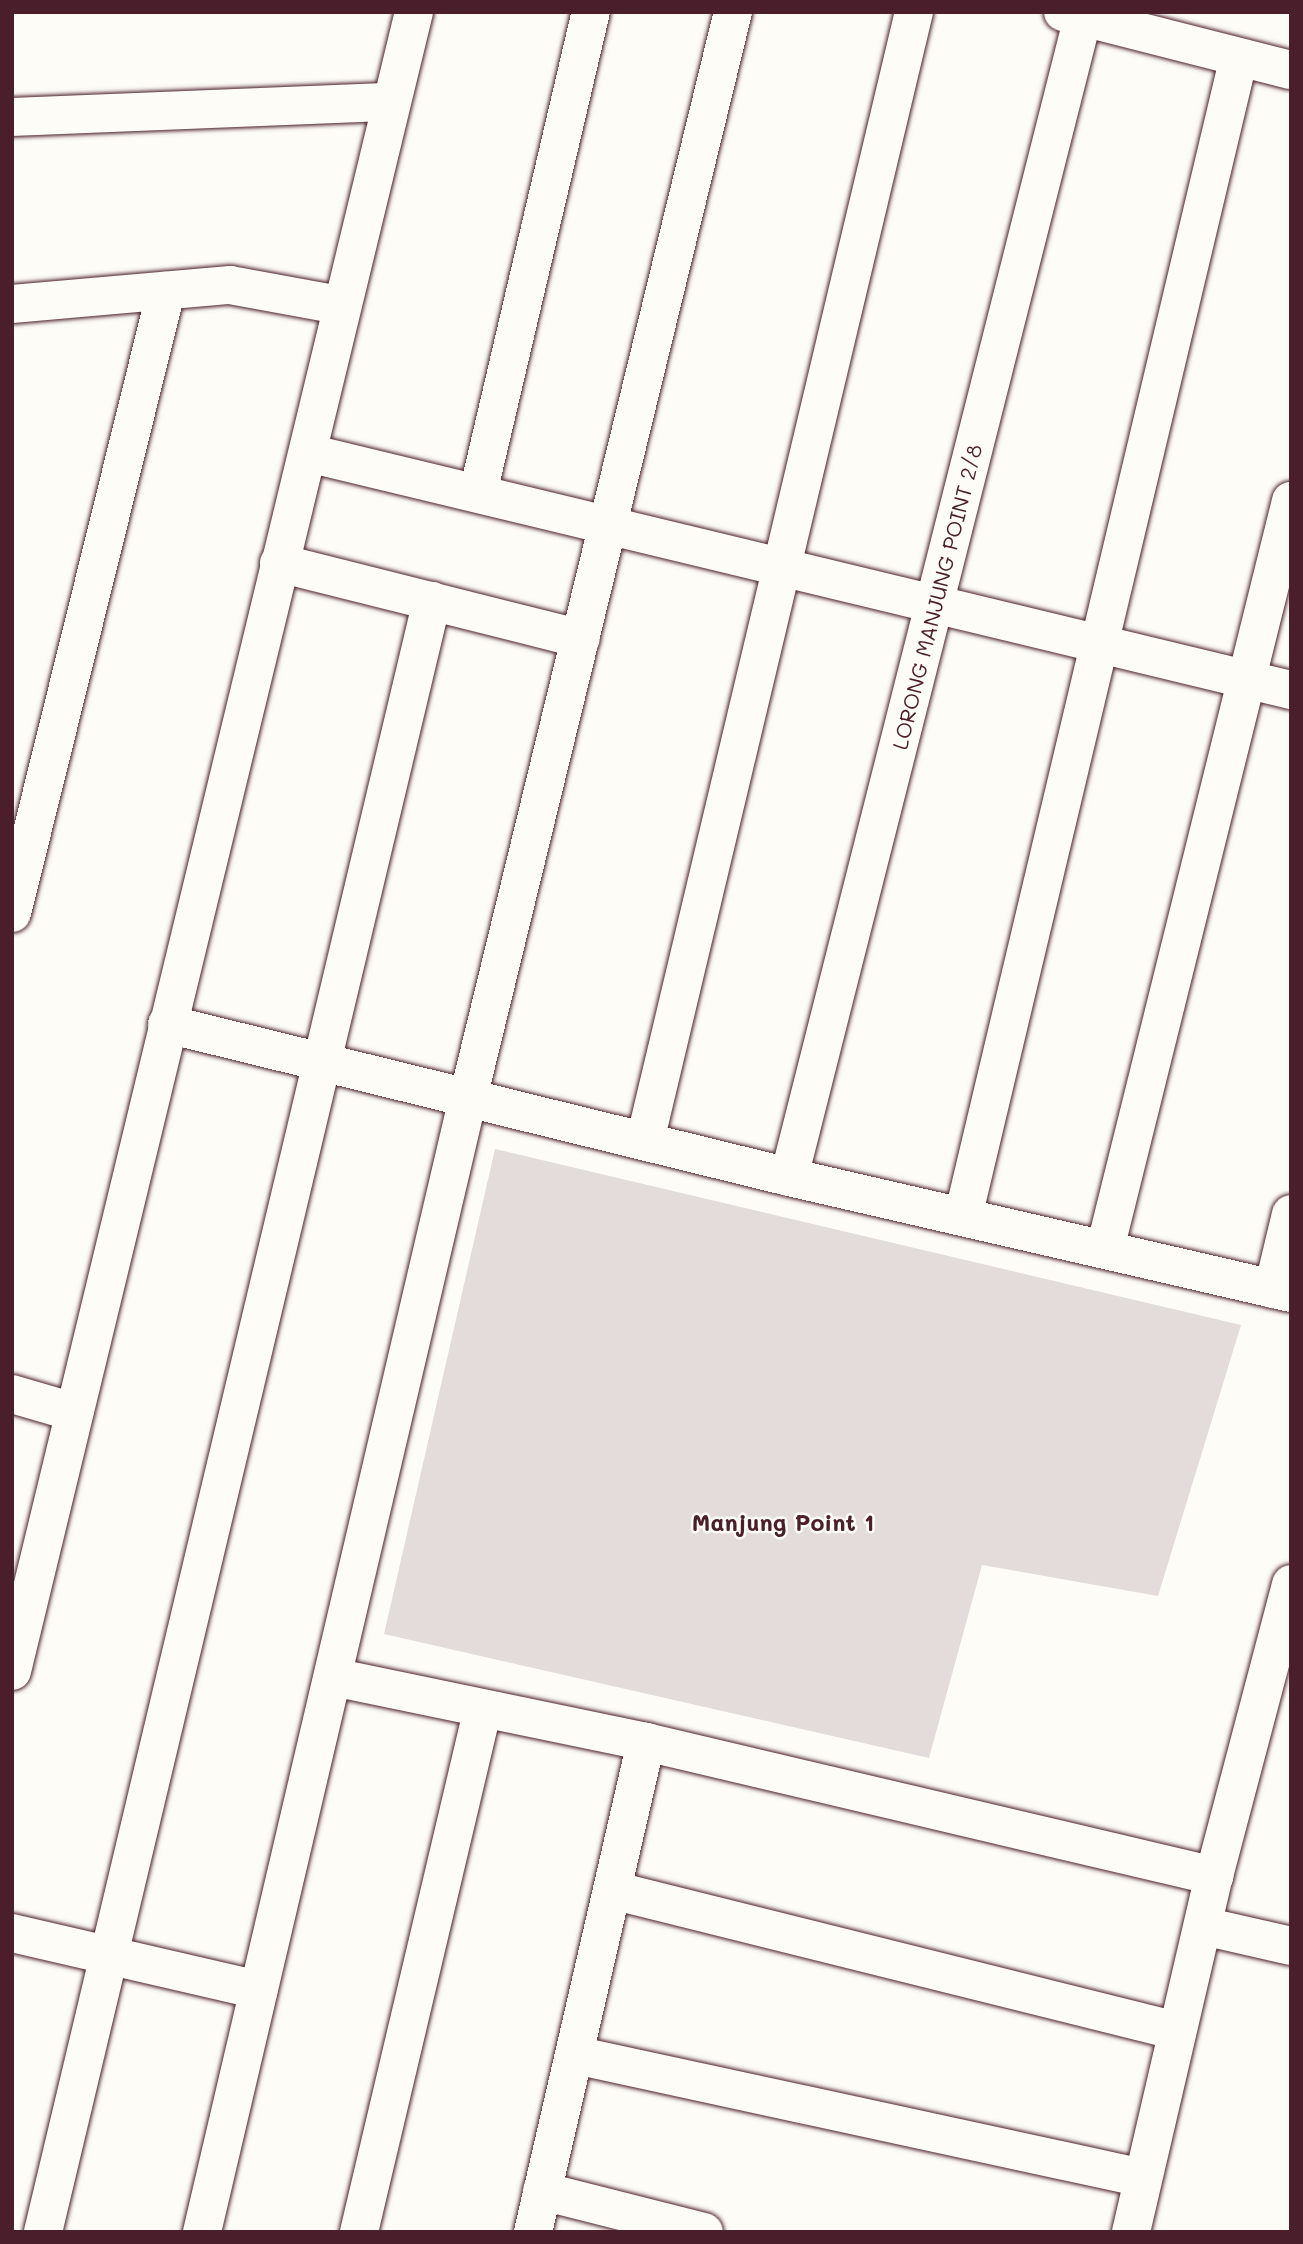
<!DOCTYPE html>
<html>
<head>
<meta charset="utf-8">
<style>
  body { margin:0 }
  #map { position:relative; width:1303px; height:2244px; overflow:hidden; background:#fdfcf7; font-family:Mali,sans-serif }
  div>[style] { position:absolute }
  .green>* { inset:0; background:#e3dcda }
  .roads { filter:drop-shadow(0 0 2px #4a1f2b) drop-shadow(0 0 2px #4a1f2b) }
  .minor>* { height:38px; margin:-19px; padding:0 19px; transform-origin:19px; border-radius:19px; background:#fdfcf7 }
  span { translate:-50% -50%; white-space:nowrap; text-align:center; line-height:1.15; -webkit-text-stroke:5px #fdfcf7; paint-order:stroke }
  .street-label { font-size:21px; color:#4a1f2b }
  .neighbourhood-label { font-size:23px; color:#4a1f2b; font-weight:700 }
  .frame { position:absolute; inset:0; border:14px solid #4a1f2b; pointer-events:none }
</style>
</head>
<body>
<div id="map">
  <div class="green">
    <div style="clip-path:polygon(495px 1149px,1241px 1325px,1158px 1596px,982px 1565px,929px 1758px,384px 1634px)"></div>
  </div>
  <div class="roads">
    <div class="minor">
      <div style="left:1063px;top:12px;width:235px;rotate:14.3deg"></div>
      <div style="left:12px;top:117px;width:379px;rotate:-2.3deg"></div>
      <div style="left:12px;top:304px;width:219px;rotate:-5deg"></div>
      <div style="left:230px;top:285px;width:111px;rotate:10.4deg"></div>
      <div style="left:308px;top:453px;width:1011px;rotate:13.56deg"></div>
      <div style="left:478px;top:493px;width:494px;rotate:-76.8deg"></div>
      <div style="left:279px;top:563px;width:311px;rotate:14.1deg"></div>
      <div style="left:12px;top:913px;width:641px;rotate:-76.09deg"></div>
      <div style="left:167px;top:1024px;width:641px;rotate:13.82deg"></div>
      <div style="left:789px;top:1177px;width:515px;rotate:13.01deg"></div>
      <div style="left:645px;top:1141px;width:1161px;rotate:-76.6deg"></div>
      <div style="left:789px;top:1177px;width:1197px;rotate:-75.78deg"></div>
      <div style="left:963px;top:1217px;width:1192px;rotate:-76.62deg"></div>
      <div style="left:1105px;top:1249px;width:771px;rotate:-76.04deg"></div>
      <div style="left:1273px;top:1289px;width:77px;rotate:-76.5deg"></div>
      <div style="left:12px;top:1394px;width:65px;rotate:16.2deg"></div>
      <div style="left:12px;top:1671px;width:1707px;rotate:-76.38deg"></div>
      <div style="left:333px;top:1677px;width:320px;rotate:11.7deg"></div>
      <div style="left:646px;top:1742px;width:584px;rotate:13.27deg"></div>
      <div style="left:612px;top:1890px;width:582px;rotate:14.01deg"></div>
      <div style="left:1203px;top:1926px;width:90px;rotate:12.8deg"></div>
      <div style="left:12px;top:1933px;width:253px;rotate:13deg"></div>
      <div style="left:575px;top:2055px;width:581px;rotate:12.22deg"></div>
      <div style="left:542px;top:2191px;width:167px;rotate:14.2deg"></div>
      <div style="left:43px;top:2232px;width:1677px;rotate:-76.59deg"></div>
      <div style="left:202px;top:2232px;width:1165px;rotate:-76.8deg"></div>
      <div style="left:468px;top:1098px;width:1118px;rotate:-76.29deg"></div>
      <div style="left:359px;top:2232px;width:538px;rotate:-76.69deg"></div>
      <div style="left:533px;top:2232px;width:503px;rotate:-77.01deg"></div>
      <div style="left:1131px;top:2232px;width:366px;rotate:-76.9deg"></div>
      <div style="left:1214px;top:1876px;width:302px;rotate:-75.2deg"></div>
    </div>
  </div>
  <div class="street-label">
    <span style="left:937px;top:597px;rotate:-76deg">LORONG MANJUNG POINT 2/8</span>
  </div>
  <div class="neighbourhood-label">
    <span style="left:783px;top:1522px">Manjung Point 1</span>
  </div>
  <div class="frame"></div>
</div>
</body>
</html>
